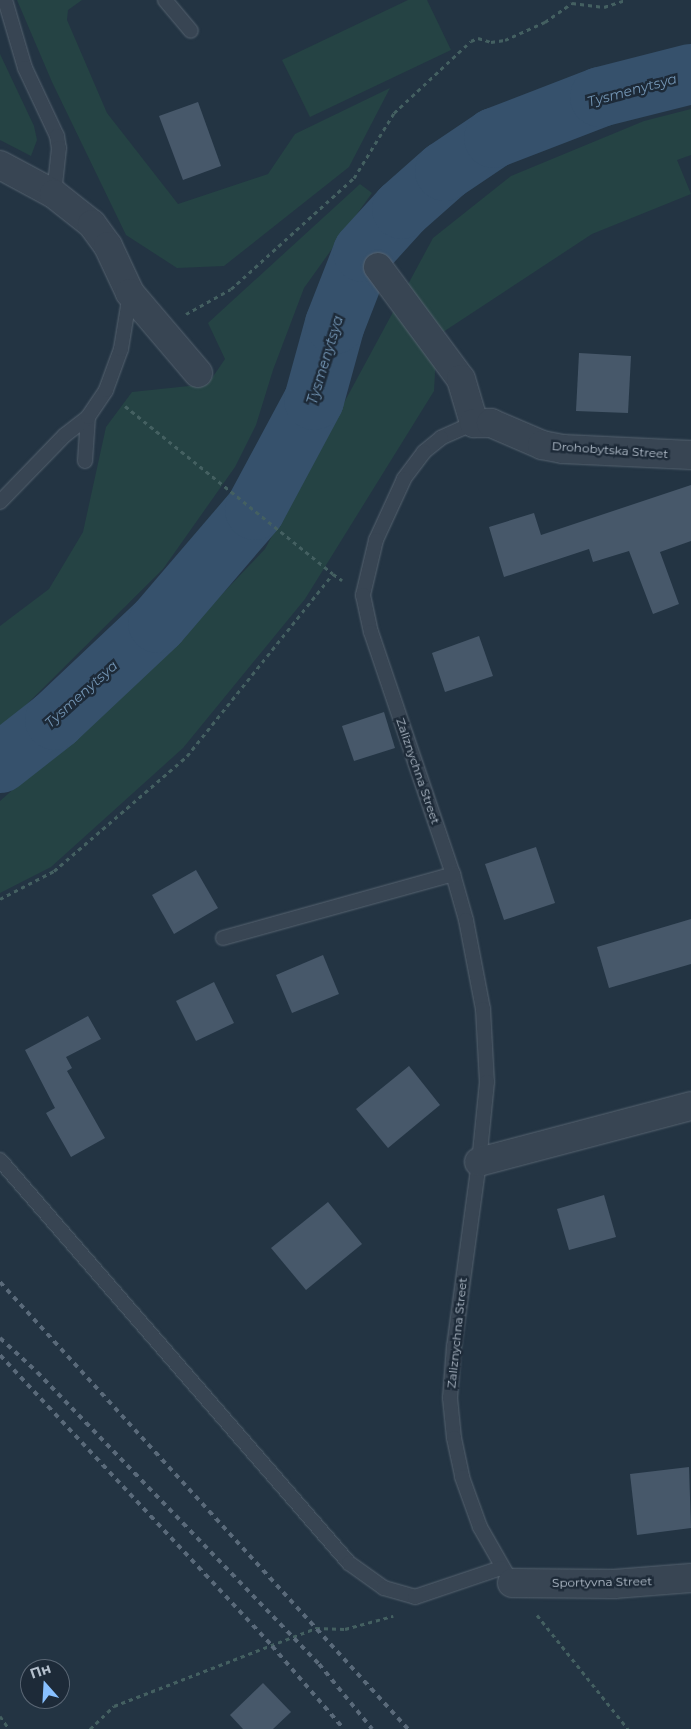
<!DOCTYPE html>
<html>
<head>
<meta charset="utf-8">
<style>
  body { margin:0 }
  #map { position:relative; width:691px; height:1729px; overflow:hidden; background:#233443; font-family:Montserrat,sans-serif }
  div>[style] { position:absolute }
  .green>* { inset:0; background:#254344 }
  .river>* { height:60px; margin:-30px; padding:0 30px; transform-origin:30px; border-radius:30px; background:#36516c }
  .building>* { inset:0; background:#47586a }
  .path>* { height:3px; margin-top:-1.5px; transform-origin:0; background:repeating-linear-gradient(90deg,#446061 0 4px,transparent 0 8px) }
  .roads { filter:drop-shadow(0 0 1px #566370) drop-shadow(0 0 1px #566370) }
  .lane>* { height:14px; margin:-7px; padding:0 7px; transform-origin:7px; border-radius:7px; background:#384553 }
  .street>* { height:28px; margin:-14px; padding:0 14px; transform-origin:14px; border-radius:14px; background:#384553 }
  .rail>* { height:4px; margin-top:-2px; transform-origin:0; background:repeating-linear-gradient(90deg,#5a6a7a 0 5px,transparent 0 10px) }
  span { translate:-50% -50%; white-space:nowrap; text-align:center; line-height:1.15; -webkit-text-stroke:5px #1d2a38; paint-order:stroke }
  .street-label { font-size:12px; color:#b5c0cd }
  .water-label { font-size:14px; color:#7294b3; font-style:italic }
  .north { position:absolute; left:20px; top:1659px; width:50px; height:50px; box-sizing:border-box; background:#1d2a38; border:1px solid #5a6674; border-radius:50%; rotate:341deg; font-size:14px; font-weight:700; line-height:20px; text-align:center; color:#b5c0cd }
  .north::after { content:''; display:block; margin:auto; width:18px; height:22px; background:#88c0ff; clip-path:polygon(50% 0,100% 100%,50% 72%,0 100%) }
</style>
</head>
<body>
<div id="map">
  <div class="green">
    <div style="clip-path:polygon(17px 0,82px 0,68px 10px,67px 20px,107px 113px,178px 204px,268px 174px,295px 134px,390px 88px,349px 167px,224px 266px,177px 268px,126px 235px,52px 82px)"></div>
    <div style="clip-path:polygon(408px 0,427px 0,451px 50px,310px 117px,282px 60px)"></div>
    <div style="clip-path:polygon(0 54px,34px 126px,37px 140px,31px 156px,0 140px)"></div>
    <div style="clip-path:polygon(691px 109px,691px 155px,677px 160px,691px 194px,592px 234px,437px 336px,434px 391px,305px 599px,183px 748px,51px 867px,0 893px,0 801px,161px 658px,265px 549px,433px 238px,511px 176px,644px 121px)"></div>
    <div style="clip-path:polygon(360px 184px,372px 193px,304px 288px,273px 370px,256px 425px,235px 467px,163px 569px,25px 706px,0 726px,0 626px,49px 589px,83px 532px,106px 427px,132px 392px,208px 384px,225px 359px,208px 323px)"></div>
  </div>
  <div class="river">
    <div style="left:0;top:763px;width:70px;rotate:-38deg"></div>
    <div style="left:55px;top:720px;width:141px;rotate:-43.3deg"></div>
    <div style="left:158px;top:623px;width:149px;rotate:-49.4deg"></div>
    <div style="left:255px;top:510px;width:125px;rotate:-61.8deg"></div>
    <div style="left:314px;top:400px;width:79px;rotate:-74.6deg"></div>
    <div style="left:335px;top:324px;width:77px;rotate:-68.7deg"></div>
    <div style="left:363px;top:252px;width:58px;rotate:-47.8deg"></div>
    <div style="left:402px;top:209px;width:57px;rotate:-41.5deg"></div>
    <div style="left:445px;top:171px;width:59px;rotate:-34deg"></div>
    <div style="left:494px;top:138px;width:114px;rotate:-21.1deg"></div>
    <div style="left:600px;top:97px;width:94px;rotate:-14.2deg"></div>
  </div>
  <div class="building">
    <div style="clip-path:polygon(198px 102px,221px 166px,183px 180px,159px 116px)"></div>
    <div style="clip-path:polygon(579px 353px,631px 356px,628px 413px,576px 411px)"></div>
    <div style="clip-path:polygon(691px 485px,691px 541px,660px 552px,679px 604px,653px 614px,629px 551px,593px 562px,589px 549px,504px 577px,489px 527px,534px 513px,541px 535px)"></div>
    <div style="clip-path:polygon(479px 636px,493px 676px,445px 692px,432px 653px)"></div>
    <div style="clip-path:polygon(384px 712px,395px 748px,354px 761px,342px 726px)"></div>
    <div style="clip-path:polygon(536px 847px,555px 903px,504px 920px,485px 864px)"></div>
    <div style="clip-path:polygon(196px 870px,218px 908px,174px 934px,152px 895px)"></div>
    <div style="clip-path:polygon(691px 919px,691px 964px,609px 988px,597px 947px)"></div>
    <div style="clip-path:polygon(323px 955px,339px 994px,292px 1013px,276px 975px)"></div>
    <div style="clip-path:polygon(214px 982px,234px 1023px,196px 1041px,176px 1001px)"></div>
    <div style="clip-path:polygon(88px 1016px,101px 1039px,66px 1057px,72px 1068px,67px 1071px,105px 1138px,71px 1157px,46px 1113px,55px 1108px,25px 1050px)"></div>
    <div style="clip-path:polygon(409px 1066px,440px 1105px,388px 1148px,356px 1109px)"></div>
    <div style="clip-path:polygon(604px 1195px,616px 1237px,569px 1250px,557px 1209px)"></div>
    <div style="clip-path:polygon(328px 1202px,362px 1244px,306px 1290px,271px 1248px)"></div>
    <div style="clip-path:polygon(689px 1467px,691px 1528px,637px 1535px,630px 1474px)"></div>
    <div style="clip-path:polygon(263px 1683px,291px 1712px,273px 1729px,243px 1729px,230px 1715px)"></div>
  </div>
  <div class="path">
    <div style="left:186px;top:314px;width:51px;rotate:-29.1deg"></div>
    <div style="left:231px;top:289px;width:166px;rotate:-42.1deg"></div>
    <div style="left:354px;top:178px;width:76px;rotate:-58.4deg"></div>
    <div style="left:394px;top:113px;width:105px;rotate:-43.1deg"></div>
    <div style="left:471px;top:41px;width:8px;rotate:-23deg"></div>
    <div style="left:478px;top:38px;width:14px;rotate:17deg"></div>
    <div style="left:491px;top:42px;width:14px;rotate:-8deg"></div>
    <div style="left:505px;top:40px;width:44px;rotate:-24.2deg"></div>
    <div style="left:545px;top:22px;width:33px;rotate:-35deg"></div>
    <div style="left:572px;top:3px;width:32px;rotate:7deg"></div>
    <div style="left:604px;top:7px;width:23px;rotate:-18deg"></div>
    <div style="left:125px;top:406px;width:267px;rotate:38.9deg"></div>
    <div style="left:0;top:899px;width:61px;rotate:-27.4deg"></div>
    <div style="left:54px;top:871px;width:176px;rotate:-40.8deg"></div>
    <div style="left:187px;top:756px;width:233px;rotate:-51.3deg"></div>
    <div style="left:333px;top:574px;width:11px;rotate:34deg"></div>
    <div style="left:537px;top:1615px;width:146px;rotate:51.4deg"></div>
    <div style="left:0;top:1716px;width:16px;rotate:55deg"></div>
    <div style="left:90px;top:1729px;width:33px;rotate:-44deg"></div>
    <div style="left:114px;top:1706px;width:217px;rotate:-21.1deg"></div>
    <div style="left:316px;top:1628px;width:29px;rotate:2deg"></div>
    <div style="left:345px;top:1629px;width:50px;rotate:-15.2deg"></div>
  </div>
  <div class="roads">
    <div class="lane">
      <div style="left:5px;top:0;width:71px;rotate:73.6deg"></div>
      <div style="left:25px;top:68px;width:75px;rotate:64.8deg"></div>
      <div style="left:57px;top:136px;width:12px;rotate:81deg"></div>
      <div style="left:59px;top:148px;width:46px;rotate:96.2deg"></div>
      <div style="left:165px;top:0;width:40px;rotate:50deg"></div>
      <div style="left:474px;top:423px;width:36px;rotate:156deg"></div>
      <div style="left:441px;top:438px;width:22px;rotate:141deg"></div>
      <div style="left:424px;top:452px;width:34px;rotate:127deg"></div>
      <div style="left:404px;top:479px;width:67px;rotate:114.7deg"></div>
      <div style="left:376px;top:540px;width:57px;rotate:103.3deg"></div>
      <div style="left:363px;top:595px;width:38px;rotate:78deg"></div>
      <div style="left:371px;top:632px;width:256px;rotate:71.3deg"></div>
      <div style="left:453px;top:874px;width:48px;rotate:74.2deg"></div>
      <div style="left:466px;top:920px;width:91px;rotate:79.2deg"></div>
      <div style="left:483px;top:1009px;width:73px;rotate:86.9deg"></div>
      <div style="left:487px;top:1082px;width:80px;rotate:95.7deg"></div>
      <div style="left:479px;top:1162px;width:186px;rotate:97.7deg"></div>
      <div style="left:454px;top:1346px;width:52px;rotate:94.4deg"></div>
      <div style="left:450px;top:1398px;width:40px;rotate:84.3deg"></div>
      <div style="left:454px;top:1438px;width:40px;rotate:78deg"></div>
      <div style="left:462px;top:1477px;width:53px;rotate:70.2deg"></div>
      <div style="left:480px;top:1527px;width:64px;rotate:60.3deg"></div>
      <div style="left:85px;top:461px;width:44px;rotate:-86.1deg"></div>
      <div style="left:0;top:502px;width:93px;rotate:-45.9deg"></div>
      <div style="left:65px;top:435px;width:29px;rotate:-38deg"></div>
      <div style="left:88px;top:417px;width:32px;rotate:-56deg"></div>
      <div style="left:106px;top:390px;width:44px;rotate:-69.9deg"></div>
      <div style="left:121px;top:349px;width:56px;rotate:-80.7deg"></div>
      <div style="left:223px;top:938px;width:239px;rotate:-15.5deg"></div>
      <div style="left:0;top:1160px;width:533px;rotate:49.11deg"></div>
      <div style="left:349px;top:1563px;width:43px;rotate:35.5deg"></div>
      <div style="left:384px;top:1588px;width:32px;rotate:16deg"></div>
      <div style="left:415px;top:1597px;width:91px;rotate:-18.6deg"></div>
    </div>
    <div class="street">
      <div style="left:0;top:165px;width:61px;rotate:28.2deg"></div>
      <div style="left:54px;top:194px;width:48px;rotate:38.3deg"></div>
      <div style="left:92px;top:224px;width:27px;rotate:54deg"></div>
      <div style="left:108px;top:246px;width:52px;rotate:64.9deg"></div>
      <div style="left:130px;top:293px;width:105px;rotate:49.6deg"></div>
      <div style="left:378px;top:267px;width:139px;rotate:53.5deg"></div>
      <div style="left:461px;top:379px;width:46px;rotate:73.5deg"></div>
      <div style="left:474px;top:423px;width:17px"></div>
      <div style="left:491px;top:423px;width:56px;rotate:23.3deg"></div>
      <div style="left:542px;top:445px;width:21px;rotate:11deg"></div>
      <div style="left:563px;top:449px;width:128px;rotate:2.7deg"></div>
      <div style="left:479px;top:1162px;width:219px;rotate:-14.8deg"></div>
      <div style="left:512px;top:1583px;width:102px;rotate:0.6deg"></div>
      <div style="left:614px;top:1584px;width:77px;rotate:-4.5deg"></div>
    </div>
  </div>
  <div class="rail">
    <div style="left:0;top:1282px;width:605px;rotate:47.61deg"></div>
    <div style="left:0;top:1338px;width:50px;rotate:42.6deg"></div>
    <div style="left:37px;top:1372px;width:406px;rotate:46deg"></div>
    <div style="left:319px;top:1664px;width:84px;rotate:50.8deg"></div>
    <div style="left:0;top:1355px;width:398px;rotate:46.9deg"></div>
    <div style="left:272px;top:1646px;width:110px;rotate:49.1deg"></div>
  </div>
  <div class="street-label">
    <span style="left:610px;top:450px;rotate:4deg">Drohobytska Street</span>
    <span style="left:418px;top:771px;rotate:71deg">Zaliznychna Street</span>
    <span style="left:457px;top:1333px;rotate:-84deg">Zaliznychna Street</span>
    <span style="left:602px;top:1582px;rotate:-1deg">Sportyvna Street</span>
  </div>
  <div class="water-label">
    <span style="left:632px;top:90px;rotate:-15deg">Tysmenytsya</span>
    <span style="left:325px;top:360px;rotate:-73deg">Tysmenytsya</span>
    <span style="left:81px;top:694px;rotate:-42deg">Tysmenytsya</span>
  </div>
  <div class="north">Пн</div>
</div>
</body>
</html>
